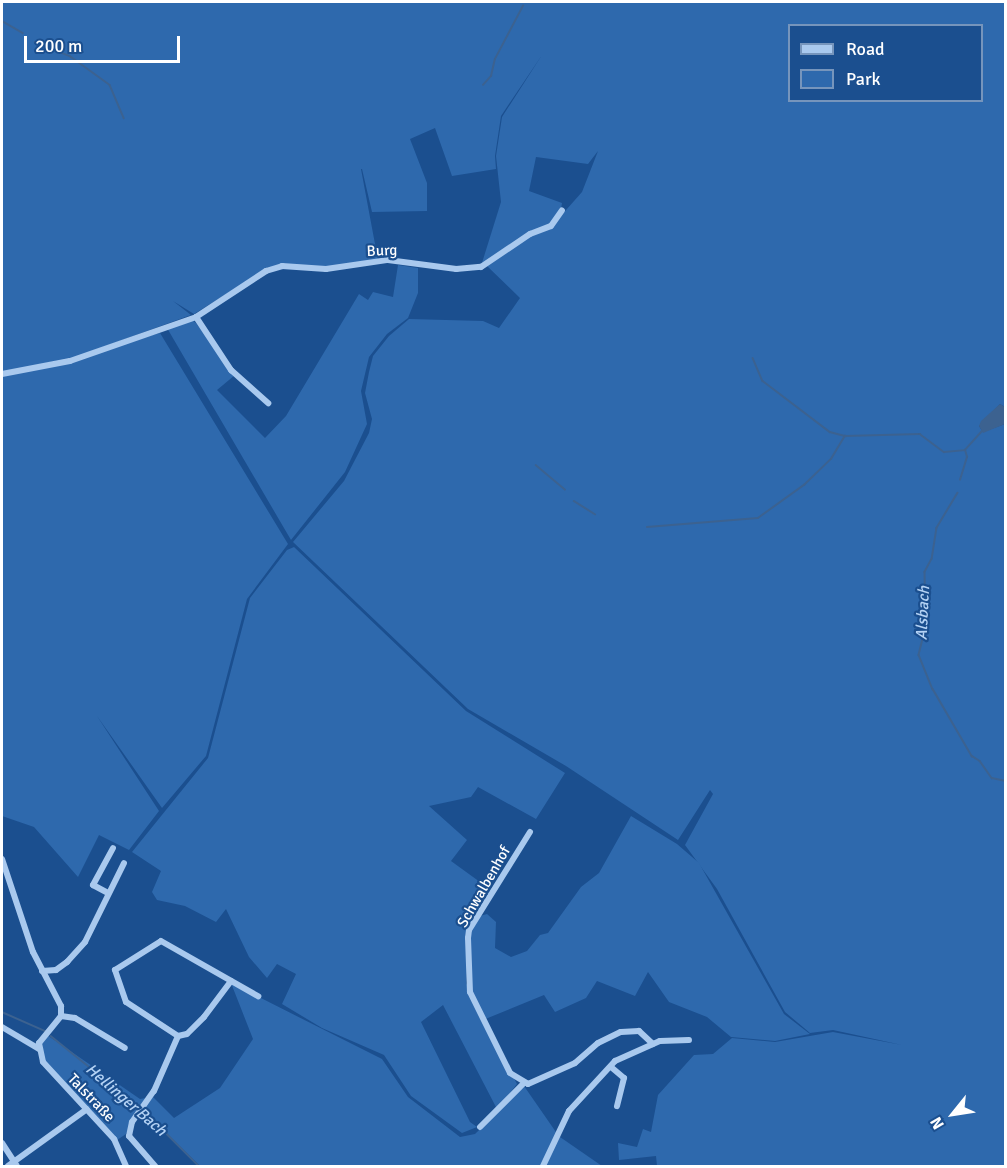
<!DOCTYPE html>
<html>
<head>
<meta charset="utf-8">
<style>
  body { margin:0 }
  #map { position:relative; width:1007px; height:1168px; overflow:hidden; background:#1b4f8f; font-family:Signika,sans-serif }
  div>[style] { position:absolute }
  .green>* { inset:0; background:#2e69ad }
  .water>* { inset:0; background:#3c6290 }
  .stream>* { height:1.5px; margin:-0.75px; padding:0 0.75px; transform-origin:0.75px; border-radius:0.75px; background:#3c6290 }
  .minor>* { height:6px; margin:-3px; padding:0 3px; transform-origin:3px; border-radius:3px; background:#a9c9ee }
  span { translate:-50% -50%; white-space:nowrap; text-align:center; line-height:1.15; -webkit-text-stroke:4.5px #1b4f8f; paint-order:stroke }
  .street-label { font-size:15px; color:#fff }
  .water-label { font-size:16px; color:#b5d3f5; font-style:italic }
  .frame { position:absolute; inset:0; border:3px solid #fff; pointer-events:none }
  .legend { position:absolute; left:788px; top:24px; width:195px; height:78px; box-sizing:border-box; background:#1b4f8f; border:2px solid #7695bc; margin:0; padding:8px 10px; list-style:none; font-size:18px; color:#fff }
  .legend li { display:flex; align-items:center; gap:12px; height:30px }
  .legend b { width:30px; border:2px solid #7695bc }
  .north { position:absolute; left:923px; top:1084px; width:60px; height:60px; -webkit-text-stroke:4px #1b4f8f; paint-order:stroke; rotate:240deg; font-size:16px; font-weight:700; line-height:24px; text-align:center; color:#fff }
  .north::after { content:''; display:block; margin:auto; width:21px; height:27px; background:#fff; clip-path:polygon(50% 0,100% 100%,50% 72%,0 100%) }
  .scale { position:absolute; left:24px; top:36px; width:156px; height:27px; box-sizing:border-box; border:3px solid #fff; border-top:0; padding-left:8px; font-size:18px; line-height:21px; white-space:nowrap; color:#fff; -webkit-text-stroke:4px #1b4f8f; paint-order:stroke }
</style>
</head>
<body>
<div id="map">
  <div class="green">
    <div style="clip-path:polygon(evenodd,2px 2px,1005px 2px,1005px 407px,1000px 404px,979px 426px,983px 432px,1005px 424px,1005px 1166px,657px 1166px,656px 1156px,619px 1160px,618px 1143px,637px 1147px,643px 1129px,651px 1132px,658px 1095px,694px 1055px,713px 1054px,732px 1038px,775px 1042px,833px 1032px,902px 1045px,833px 1030px,810px 1033px,785px 1012px,717px 889px,685px 845px,713px 794px,710px 790px,678px 840px,566px 766px,468px 709px,293px 542px,344px 481px,369px 433px,372px 419px,365px 393px,369px 372px,373px 356px,389px 336px,409px 319px,483px 321px,499px 328px,520px 298px,487px 266px,520px 241px,551px 227px,582px 192px,598px 151px,588px 164px,536px 157px,529px 191px,562px 203px,560px 215px,551px 225px,519px 239px,481px 266px,501px 202px,496px 156px,502px 117px,542px 55px,501px 116px,495px 156px,496px 169px,452px 176px,435px 128px,410px 139px,427px 183px,427px 211px,372px 212px,362px 169px,361px 169px,378px 260px,338px 267px,281px 265px,265px 270px,194px 314px,173px 301px,191px 315px,81px 355px,2px 373px,2px 2px,790px 26px,982px 26px,982px 100px,790px 100px,790px 26px)"></div>
    <div style="clip-path:polygon(398px 265px,418px 268px,418px 293px,408px 318px,387px 334px,369px 357px,361px 391px,367px 424px,345px 472px,291px 540px,167px 328px,192px 320px,196px 323px,235px 375px,217px 390px,265px 438px,286px 416px,359px 294px,368px 300px,373px 292px,393px 297px)"></div>
    <div style="clip-path:polygon(160px 333px,288px 544px,247px 599px,206px 756px,162px 808px,97px 716px,159px 811px,129px 850px,99px 835px,78px 877px,34px 827px,2px 816px,2px 375px)"></div>
    <div style="clip-path:polygon(294px 547px,466px 711px,565px 773px,536px 819px,478px 787px,471px 797px,429px 806px,467px 840px,451px 861px,491px 890px,469px 929px,466px 983px,517px 1084px,497px 1109px,443px 1005px,421px 1022px,470px 1122px,477px 1127px,462px 1133px,411px 1096px,384px 1055px,322px 1028px,282px 1004px,296px 974px,277px 964px,267px 978px,249px 957px,226px 909px,216px 922px,185px 906px,157px 900px,152px 892px,161px 871px,132px 852px,208px 758px,250px 598px,287px 550px)"></div>
    <div style="clip-path:polygon(631px 816px,677px 844px,699px 863px,784px 1014px,810px 1034px,775px 1041px,731px 1037px,707px 1017px,669px 1002px,648px 972px,635px 996px,597px 981px,586px 998px,555px 1012px,544px 995px,483px 1020px,471px 992px,470px 930px,480px 916px,487px 914px,496px 922px,495px 948px,511px 957px,527px 951px,540px 935px,548px 933px,581px 887px,599px 873px)"></div>
    <div style="clip-path:polygon(231px 983px,382px 1059px,408px 1097px,460px 1137px,475px 1134px,524px 1086px,558px 1135px,542px 1166px,200px 1166px,143px 1110px,153px 1097px,174px 1118px,220px 1088px,253px 1039px)"></div>
    <div style="clip-path:polygon(47px 1035px,140px 1099px,146px 1098px,126px 1134px,117px 1140px,53px 1074px,44px 1061px,42px 1043px)"></div>
    <div style="clip-path:polygon(560px 1137px,602px 1166px,544px 1166px)"></div>
  </div>
  <div class="water">
    <div style="clip-path:polygon(1000px 404px,1005px 407px,1005px 424px,983px 433px,979px 426px,981px 421px)"></div>
  </div>
  <div class="stream">
    <div style="left:2px;top:21px;width:24px;rotate:30deg"></div>
    <div style="left:35px;top:42px;width:38px;rotate:22deg"></div>
    <div style="left:70px;top:56px;width:49px;rotate:35.9deg"></div>
    <div style="left:110px;top:85px;width:36px;rotate:67deg"></div>
    <div style="left:483px;top:85px;width:12px;rotate:-48deg"></div>
    <div style="left:491px;top:76px;width:17px;rotate:-77deg"></div>
    <div style="left:495px;top:59px;width:60px;rotate:-62.2deg"></div>
    <div style="left:753px;top:358px;width:25px;rotate:67deg"></div>
    <div style="left:763px;top:381px;width:84px;rotate:37.3deg"></div>
    <div style="left:830px;top:432px;width:16px;rotate:15deg"></div>
    <div style="left:536px;top:465px;width:38px;rotate:40deg"></div>
    <div style="left:960px;top:480px;width:24px;rotate:-73deg"></div>
    <div style="left:967px;top:457px;width:7px;rotate:-106deg"></div>
    <div style="left:965px;top:450px;width:25px;rotate:-48deg"></div>
    <div style="left:958px;top:493px;width:41px;rotate:121deg"></div>
    <div style="left:937px;top:528px;width:31px;rotate:99deg"></div>
    <div style="left:932px;top:559px;width:15px;rotate:118deg"></div>
    <div style="left:925px;top:572px;width:55px;rotate:89deg"></div>
    <div style="left:926px;top:627px;width:29px;rotate:104deg"></div>
    <div style="left:919px;top:655px;width:37px;rotate:68deg"></div>
    <div style="left:933px;top:689px;width:78px;rotate:59.8deg"></div>
    <div style="left:972px;top:756px;width:9px;rotate:32deg"></div>
    <div style="left:980px;top:761px;width:21px;rotate:55deg"></div>
    <div style="left:992px;top:778px;width:14px;rotate:12deg"></div>
    <div style="left:574px;top:501px;width:25px;rotate:32deg"></div>
    <div style="left:647px;top:527px;width:111px;rotate:-4.6deg"></div>
    <div style="left:758px;top:518px;width:57px;rotate:-35.7deg"></div>
    <div style="left:804px;top:485px;width:37px;rotate:-44deg"></div>
    <div style="left:831px;top:459px;width:27px;rotate:-59deg"></div>
    <div style="left:845px;top:436px;width:75px;rotate:-1.5deg"></div>
    <div style="left:920px;top:434px;width:30px;rotate:37deg"></div>
    <div style="left:944px;top:452px;width:21px;rotate:-5deg"></div>
    <div style="left:2px;top:1012px;width:47px;rotate:23.8deg"></div>
    <div style="left:51px;top:1036px;width:113px;rotate:38.9deg"></div>
    <div style="left:143px;top:1110px;width:79px;rotate:45deg"></div>
  </div>
  <div class="minor">
    <div style="left:196px;top:317px;width:64px;rotate:56.6deg"></div>
    <div style="left:231px;top:370px;width:50px;rotate:41.7deg"></div>
    <div style="left:2px;top:374px;width:69px;rotate:-10.8deg"></div>
    <div style="left:70px;top:361px;width:133px;rotate:-19.2deg"></div>
    <div style="left:196px;top:317px;width:84px;rotate:-33.3deg"></div>
    <div style="left:266px;top:271px;width:17px;rotate:-17deg"></div>
    <div style="left:282px;top:266px;width:44px;rotate:3.9deg"></div>
    <div style="left:326px;top:269px;width:63px;rotate:-8.3deg"></div>
    <div style="left:388px;top:260px;width:69px;rotate:7.5deg"></div>
    <div style="left:456px;top:269px;width:25px;rotate:-5deg"></div>
    <div style="left:481px;top:267px;width:59px;rotate:-34deg"></div>
    <div style="left:530px;top:234px;width:22px;rotate:-21deg"></div>
    <div style="left:551px;top:226px;width:19px;rotate:-55deg"></div>
    <div style="left:530px;top:832px;width:115px;rotate:121.9deg"></div>
    <div style="left:469px;top:930px;width:8px;rotate:97deg"></div>
    <div style="left:468px;top:938px;width:54px;rotate:87.9deg"></div>
    <div style="left:470px;top:992px;width:90px;rotate:63.7deg"></div>
    <div style="left:510px;top:1073px;width:21px;rotate:31deg"></div>
    <div style="left:528px;top:1084px;width:51px;rotate:-24.1deg"></div>
    <div style="left:575px;top:1063px;width:30px;rotate:-41deg"></div>
    <div style="left:598px;top:1043px;width:25px;rotate:-26deg"></div>
    <div style="left:621px;top:1032px;width:18px;rotate:-3deg"></div>
    <div style="left:639px;top:1031px;width:19px;rotate:43deg"></div>
    <div style="left:2px;top:859px;width:98px;rotate:71.6deg"></div>
    <div style="left:33px;top:952px;width:61px;rotate:62.6deg"></div>
    <div style="left:61px;top:1006px;width:10px;rotate:90deg"></div>
    <div style="left:61px;top:1016px;width:35px;rotate:129deg"></div>
    <div style="left:39px;top:1043px;width:19px;rotate:78deg"></div>
    <div style="left:43px;top:1062px;width:105px;rotate:47.3deg"></div>
    <div style="left:114px;top:1139px;width:30px;rotate:66deg"></div>
    <div style="left:108px;top:893px;width:17px;rotate:-152deg"></div>
    <div style="left:93px;top:885px;width:42px;rotate:-61.6deg"></div>
    <div style="left:42px;top:971px;width:14px;rotate:-4deg"></div>
    <div style="left:56px;top:970px;width:14px;rotate:-36deg"></div>
    <div style="left:67px;top:962px;width:27px;rotate:-48deg"></div>
    <div style="left:85px;top:942px;width:88px;rotate:-63.7deg"></div>
    <div style="left:61px;top:1016px;width:14px;rotate:8deg"></div>
    <div style="left:75px;top:1018px;width:58px;rotate:31deg"></div>
    <div style="left:2px;top:1027px;width:43px;rotate:30.7deg"></div>
    <div style="left:178px;top:1036px;width:62px;rotate:-146.8deg"></div>
    <div style="left:126px;top:1002px;width:34px;rotate:-109deg"></div>
    <div style="left:115px;top:970px;width:54px;rotate:-32.2deg"></div>
    <div style="left:161px;top:941px;width:112px;rotate:29.6deg"></div>
    <div style="left:178px;top:1036px;width:9px;rotate:-13deg"></div>
    <div style="left:187px;top:1034px;width:24px;rotate:-45deg"></div>
    <div style="left:204px;top:1017px;width:45px;rotate:-53.1deg"></div>
    <div style="left:611px;top:1067px;width:17px;rotate:40deg"></div>
    <div style="left:624px;top:1078px;width:29px;rotate:104deg"></div>
    <div style="left:480px;top:1127px;width:62px;rotate:-45deg"></div>
    <div style="left:129px;top:1136px;width:14px;rotate:-78deg"></div>
    <div style="left:132px;top:1122px;width:38px;rotate:-55deg"></div>
    <div style="left:154px;top:1091px;width:60px;rotate:-66.4deg"></div>
    <div style="left:129px;top:1136px;width:40px;rotate:49deg"></div>
    <div style="left:2px;top:1143px;width:27px;rotate:57deg"></div>
    <div style="left:8px;top:1166px;width:97px;rotate:-35.8deg"></div>
    <div style="left:543px;top:1166px;width:61px;rotate:-64.7deg"></div>
    <div style="left:569px;top:1111px;width:68px;rotate:-47.4deg"></div>
    <div style="left:615px;top:1061px;width:49px;rotate:-24deg"></div>
    <div style="left:660px;top:1041px;width:29px;rotate:-2deg"></div>
  </div>
  <div class="street-label">
    <span style="left:382px;top:251px;rotate:-2deg">Burg</span>
    <span style="left:484px;top:887px;rotate:-60deg">Schwalbenhof</span>
    <span style="left:91px;top:1098px;rotate:46deg">Talstraße</span>
  </div>
  <div class="water-label">
    <span style="left:923px;top:613px;rotate:-87deg">Alsbach</span>
    <span style="left:126px;top:1100px;rotate:41deg">Hellinger Bach</span>
  </div>
  <div class="frame"></div>
  <ul class="legend">
  <li><b style="height:8px;background:#a9c9ee"></b>Road</li>
  <li><b style="height:16px;background:#2e69ad"></b>Park</li>
  </ul>
  <div class="north">N</div>
  <div class="scale">200 m</div>
</div>
</body>
</html>
